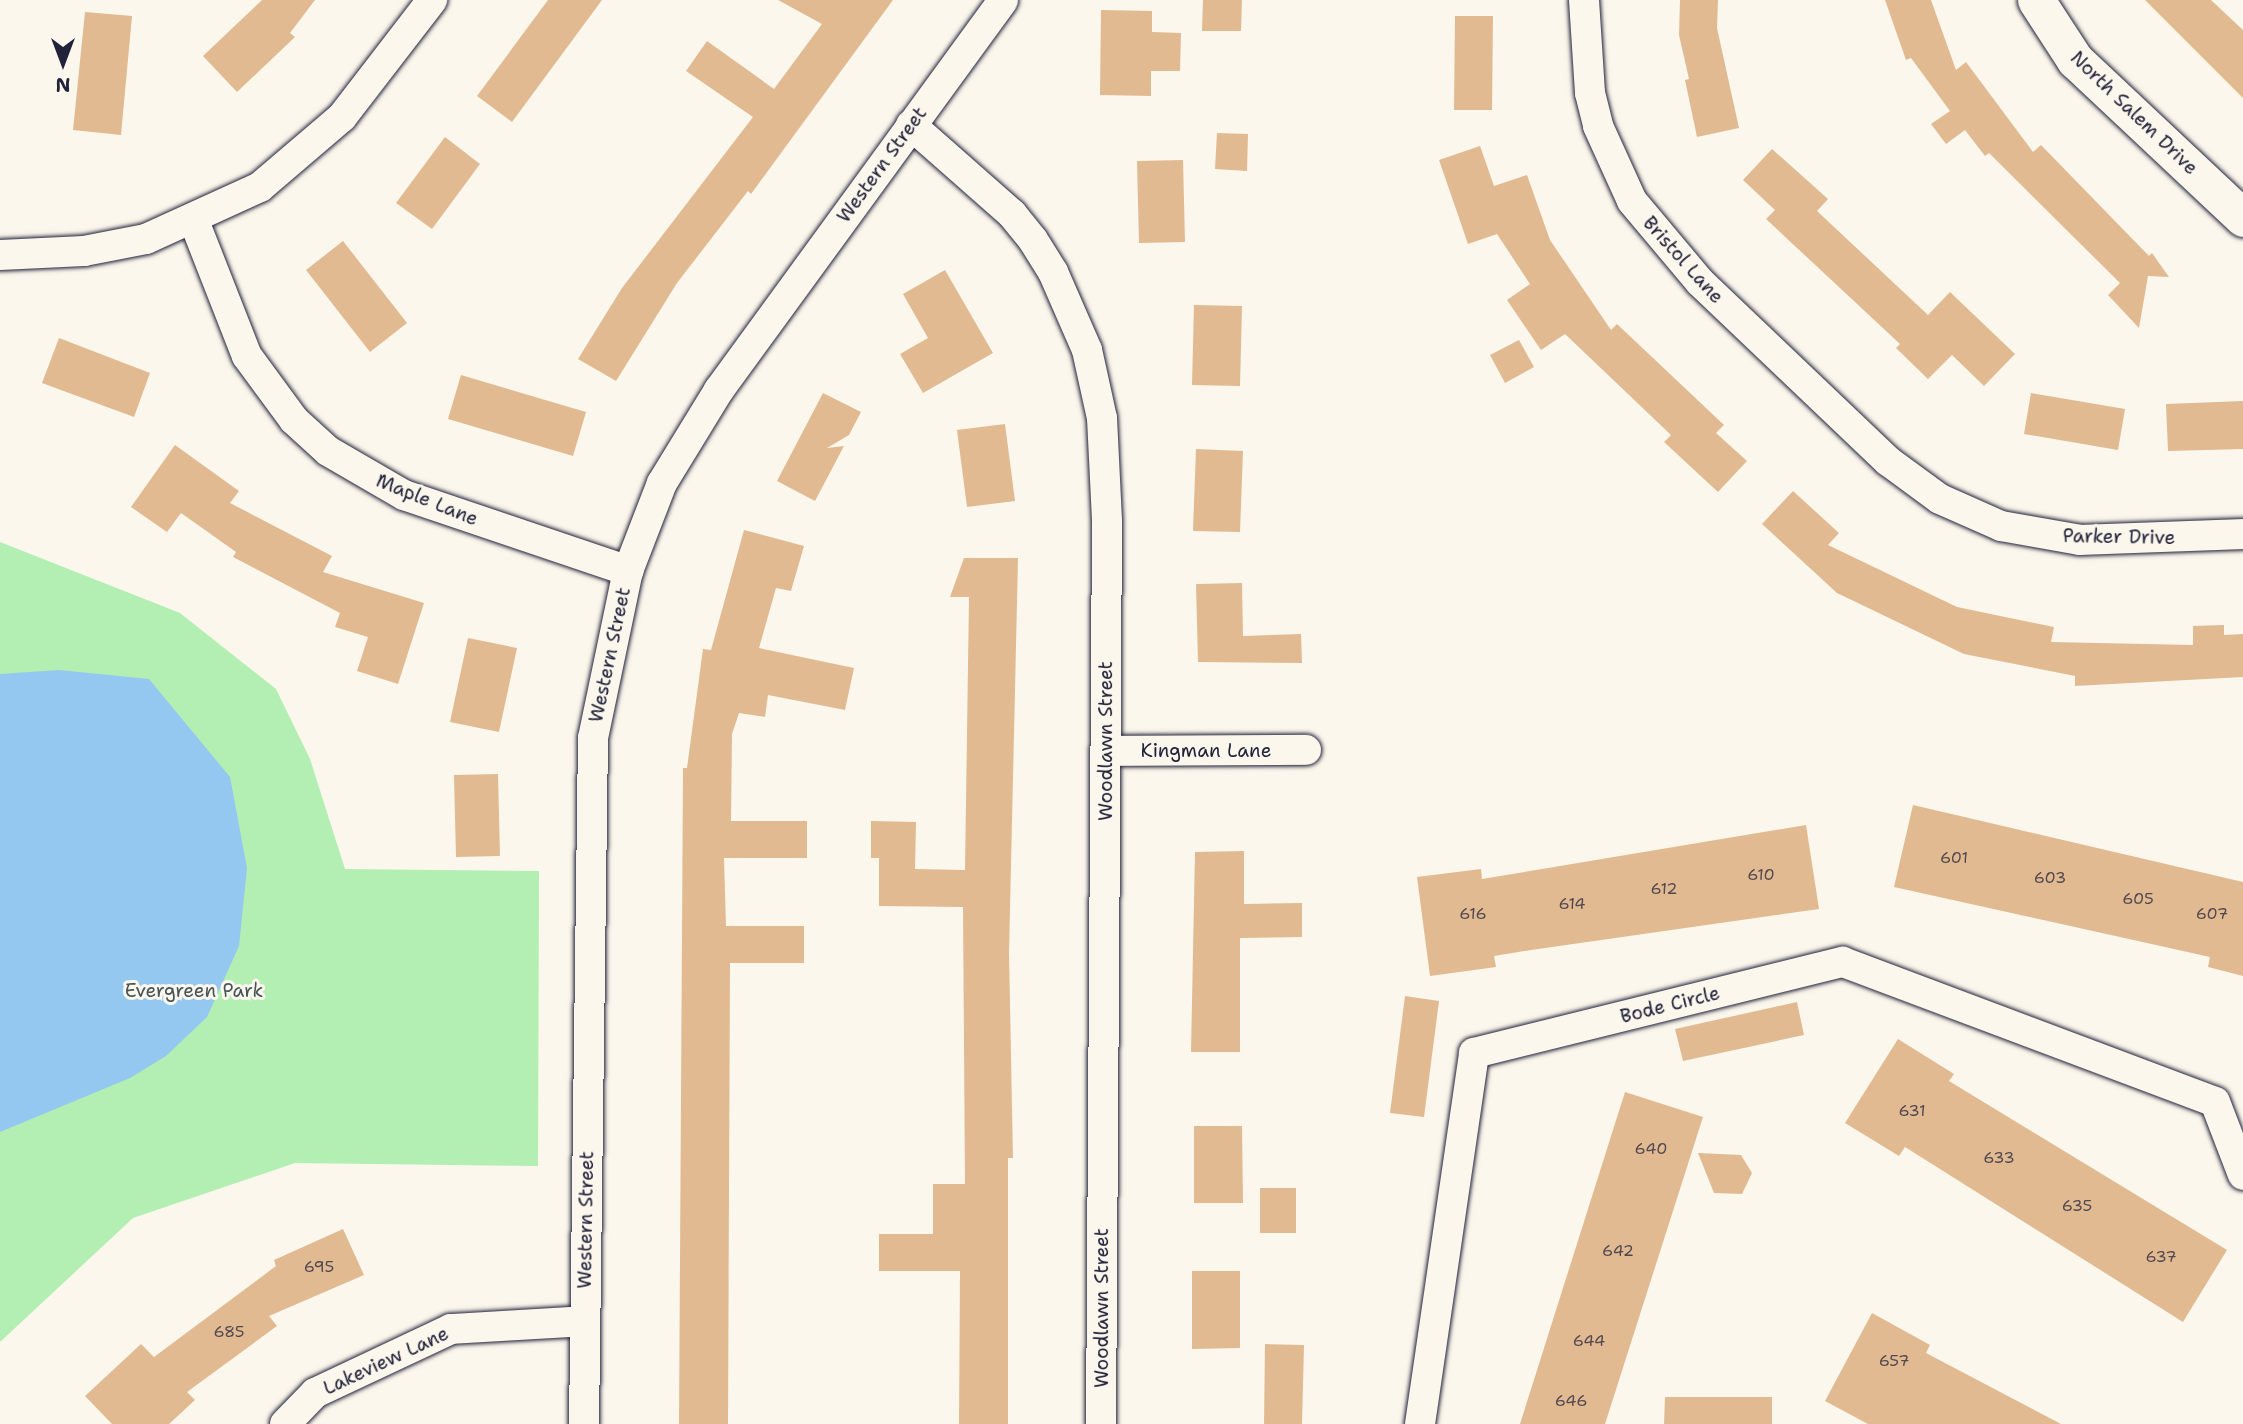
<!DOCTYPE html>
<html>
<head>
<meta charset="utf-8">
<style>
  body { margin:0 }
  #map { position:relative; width:2243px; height:1424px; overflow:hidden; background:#fbf7ec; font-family:"Shantell Sans",sans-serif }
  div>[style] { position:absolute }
  .green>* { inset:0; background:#b3eeb3 }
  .water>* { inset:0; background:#94c8f1 }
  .building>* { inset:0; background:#e1ba91 }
  .roads { filter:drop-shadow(0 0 2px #22223b) drop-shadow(0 0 2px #22223b) }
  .minor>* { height:30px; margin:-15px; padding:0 15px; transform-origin:15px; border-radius:15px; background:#fbf7ec }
  .tertiary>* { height:37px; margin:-18.5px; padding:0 18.5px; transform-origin:18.5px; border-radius:18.5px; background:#fbf7ec }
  span { translate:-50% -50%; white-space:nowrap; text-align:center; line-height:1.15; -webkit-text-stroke:6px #fbf7ec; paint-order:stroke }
  .number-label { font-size:16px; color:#524850 }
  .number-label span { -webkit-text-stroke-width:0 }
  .street-label { font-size:19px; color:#22223b }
  .park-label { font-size:19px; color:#465559 }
  .north { position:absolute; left:28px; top:28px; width:70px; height:70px; -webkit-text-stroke:5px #fbf7ec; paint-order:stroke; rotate:180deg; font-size:19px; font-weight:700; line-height:28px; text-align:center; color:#22223b }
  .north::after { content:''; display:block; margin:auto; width:24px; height:32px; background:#22223b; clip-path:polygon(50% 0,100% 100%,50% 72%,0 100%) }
</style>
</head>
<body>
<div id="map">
  <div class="green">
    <div style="clip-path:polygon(0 542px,180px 613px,276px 689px,310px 759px,345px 869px,539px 871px,538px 1166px,295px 1163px,133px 1218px,0 1342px)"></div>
  </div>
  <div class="water">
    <div style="clip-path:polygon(59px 670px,149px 679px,230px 777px,247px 868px,239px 946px,207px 1017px,166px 1056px,130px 1078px,0 1132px,0 674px)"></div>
  </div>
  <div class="building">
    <div style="clip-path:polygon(262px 0,315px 0,290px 33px,295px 37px,237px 92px,203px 56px)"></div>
    <div style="clip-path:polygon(548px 0,602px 0,512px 122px,477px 96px)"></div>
    <div style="clip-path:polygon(778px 0,893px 0,751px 194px,748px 191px,677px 283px,616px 381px,578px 359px,622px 288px,753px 117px,686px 71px,707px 41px,774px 89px,822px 24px)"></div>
    <div style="clip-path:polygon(1203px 0,1242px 0,1241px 31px,1202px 31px)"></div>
    <div style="clip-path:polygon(1680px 0,1718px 0,1717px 28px,1739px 128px,1697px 137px,1685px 80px,1689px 79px,1679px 35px)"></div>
    <div style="clip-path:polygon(1885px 0,1931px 0,1956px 70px,1966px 62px,2033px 152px,2041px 145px,2149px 256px,2152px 253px,2169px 277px,2148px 276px,2139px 328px,2108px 295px,2120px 283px,1989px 153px,1985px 156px,1965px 130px,1946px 144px,1931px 124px,1950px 111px,1911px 58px,1906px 60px)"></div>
    <div style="clip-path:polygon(2145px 0,2211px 0,2243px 30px,2243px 98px)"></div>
    <div style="clip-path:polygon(1101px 10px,1152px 11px,1152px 32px,1181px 33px,1180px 71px,1151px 71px,1151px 96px,1100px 95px)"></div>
    <div style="clip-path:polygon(85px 12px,132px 16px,121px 135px,73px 130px)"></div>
    <div style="clip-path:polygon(1455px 16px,1493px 16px,1492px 110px,1454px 110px)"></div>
    <div style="clip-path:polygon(1217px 133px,1248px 134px,1247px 171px,1215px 169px)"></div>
    <div style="clip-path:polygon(445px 137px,480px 164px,432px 229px,396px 203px)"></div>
    <div style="clip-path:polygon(1480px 146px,1494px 186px,1527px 175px,1550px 240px,1611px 330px,1617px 324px,1724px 425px,1716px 433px,1747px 461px,1718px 492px,1664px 442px,1671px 435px,1565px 334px,1541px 350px,1507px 300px,1530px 284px,1497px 234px,1468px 244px,1439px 160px)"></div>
    <div style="clip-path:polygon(1772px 149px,1828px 199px,1817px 211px,1928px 315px,1950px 292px,2015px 354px,1984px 386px,1952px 355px,1928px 379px,1896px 348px,1900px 344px,1766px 219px,1775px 210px,1743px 180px)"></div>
    <div style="clip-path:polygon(1183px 160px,1185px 242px,1139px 243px,1137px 161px)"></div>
    <div style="clip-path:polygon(343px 241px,407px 323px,370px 352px,306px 270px)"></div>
    <div style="clip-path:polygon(945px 270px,993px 353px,923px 393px,900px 354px,928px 338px,903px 294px)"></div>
    <div style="clip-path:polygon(1194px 305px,1242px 306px,1240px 386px,1192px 385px)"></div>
    <div style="clip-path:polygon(59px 338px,150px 373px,134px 417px,42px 383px)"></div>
    <div style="clip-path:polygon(1519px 340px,1534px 367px,1505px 383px,1490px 355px)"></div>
    <div style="clip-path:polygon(461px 375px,586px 412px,573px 456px,448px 419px)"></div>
    <div style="clip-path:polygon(823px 393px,861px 412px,849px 435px,827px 448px,844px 446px,815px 501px,777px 481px)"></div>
    <div style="clip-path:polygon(2031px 393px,2125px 409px,2118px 450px,2024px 434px)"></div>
    <div style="clip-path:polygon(2243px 401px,2243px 449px,2168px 451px,2166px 404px)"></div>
    <div style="clip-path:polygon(1005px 424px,1015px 501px,967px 507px,957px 430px)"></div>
    <div style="clip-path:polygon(175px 445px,239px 491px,230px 503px,332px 556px,323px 572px,424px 603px,398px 684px,357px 671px,368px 637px,335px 627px,340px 613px,233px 557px,236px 552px,181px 513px,167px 532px,131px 507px)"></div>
    <div style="clip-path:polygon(1196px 449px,1243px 451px,1240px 532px,1193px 531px)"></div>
    <div style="clip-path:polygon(1793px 491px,1839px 533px,1828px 545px,1957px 607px,2054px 627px,2051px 642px,2193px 645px,2193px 626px,2224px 625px,2224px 635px,2243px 634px,2243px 677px,2075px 686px,2075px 676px,1964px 654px,1837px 593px,1762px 524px)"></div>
    <div style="clip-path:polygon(744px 530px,804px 546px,791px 591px,776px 588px,759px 648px,854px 668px,845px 710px,768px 695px,765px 717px,739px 713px,732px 734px,731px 821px,807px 821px,807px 858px,724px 858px,726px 926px,804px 926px,804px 963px,730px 963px,728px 1424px,679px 1424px,683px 768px,687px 768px,703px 649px,711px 650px)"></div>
    <div style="clip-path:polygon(964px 558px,1018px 558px,1009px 953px,1013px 1158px,1008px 1158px,1008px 1424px,959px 1424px,960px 1271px,879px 1271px,879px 1234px,933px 1234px,933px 1184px,965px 1184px,963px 907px,879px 906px,879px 858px,871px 858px,871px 821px,916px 822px,915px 869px,965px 870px,969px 597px,950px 597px)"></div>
    <div style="clip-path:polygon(1242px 583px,1243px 636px,1301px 634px,1302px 663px,1198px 662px,1196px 584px)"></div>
    <div style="clip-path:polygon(468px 638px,517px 648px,499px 732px,450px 722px)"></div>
    <div style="clip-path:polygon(498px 774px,500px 856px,456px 857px,454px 775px)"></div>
    <div style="clip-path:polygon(1913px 805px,2243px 882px,2243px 976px,2208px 967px,2210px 957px,1894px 887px)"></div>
    <div style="clip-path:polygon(1806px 825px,1819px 909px,1531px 950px,1494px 956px,1496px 967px,1430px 976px,1417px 877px,1481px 869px,1482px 879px)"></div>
    <div style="clip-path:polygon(1244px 851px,1244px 904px,1302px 903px,1302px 937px,1240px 938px,1240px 1052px,1191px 1052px,1195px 852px)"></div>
    <div style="clip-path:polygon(1405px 996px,1439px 1001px,1424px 1117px,1390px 1113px)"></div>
    <div style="clip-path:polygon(1797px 1002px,1804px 1035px,1683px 1061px,1675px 1029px)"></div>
    <div style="clip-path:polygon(1898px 1039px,1954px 1074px,1949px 1081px,2227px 1250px,2183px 1322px,1905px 1147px,1899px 1156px,1845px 1123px)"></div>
    <div style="clip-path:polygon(1625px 1092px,1703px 1117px,1605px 1424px,1520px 1424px)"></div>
    <div style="clip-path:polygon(1194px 1126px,1242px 1126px,1243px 1203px,1194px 1203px)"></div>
    <div style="clip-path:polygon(1698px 1153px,1741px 1155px,1752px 1173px,1742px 1194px,1714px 1193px)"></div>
    <div style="clip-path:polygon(1260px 1188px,1296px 1188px,1296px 1233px,1260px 1233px)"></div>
    <div style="clip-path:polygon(343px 1229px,364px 1275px,269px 1316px,277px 1326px,187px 1392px,195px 1400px,169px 1424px,112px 1424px,85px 1396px,141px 1344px,154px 1357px,276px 1266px,274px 1260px)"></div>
    <div style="clip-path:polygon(1192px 1271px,1240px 1271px,1240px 1348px,1192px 1349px)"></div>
    <div style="clip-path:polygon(1872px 1313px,1930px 1345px,1926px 1353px,2061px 1424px,1868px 1424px,1825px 1401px)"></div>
    <div style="clip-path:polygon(1265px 1344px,1304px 1345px,1302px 1424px,1264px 1424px)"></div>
    <div style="clip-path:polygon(1665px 1397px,1772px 1397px,1772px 1424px,1664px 1424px)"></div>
  </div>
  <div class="roads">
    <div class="minor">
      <div style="left:1584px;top:0;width:93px;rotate:86.3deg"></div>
      <div style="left:1590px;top:93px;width:34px;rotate:76deg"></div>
      <div style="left:1598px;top:126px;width:82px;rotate:65.6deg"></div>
      <div style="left:1632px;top:201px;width:106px;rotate:50deg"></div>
      <div style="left:1700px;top:282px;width:260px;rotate:43.6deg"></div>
      <div style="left:1888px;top:461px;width:64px;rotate:36.2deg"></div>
      <div style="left:1940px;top:499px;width:67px;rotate:23.9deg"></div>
      <div style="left:2001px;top:526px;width:80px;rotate:10deg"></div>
      <div style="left:2080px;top:540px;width:163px;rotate:-2.1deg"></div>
      <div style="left:911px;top:125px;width:135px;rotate:41.4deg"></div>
      <div style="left:1012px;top:214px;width:33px;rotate:51deg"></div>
      <div style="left:1033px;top:240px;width:38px;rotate:58deg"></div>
      <div style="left:1053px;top:272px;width:85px;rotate:66.4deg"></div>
      <div style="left:1087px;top:350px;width:70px;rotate:77.6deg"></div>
      <div style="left:1102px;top:418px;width:104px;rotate:87.2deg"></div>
      <div style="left:1107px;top:522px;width:902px;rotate:90.38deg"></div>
      <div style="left:194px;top:221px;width:145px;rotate:68.6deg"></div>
      <div style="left:247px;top:356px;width:79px;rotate:53.7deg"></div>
      <div style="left:294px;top:420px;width:46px;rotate:42.4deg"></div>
      <div style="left:328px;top:451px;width:88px;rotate:30.1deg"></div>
      <div style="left:404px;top:495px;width:237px;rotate:18.7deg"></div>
      <div style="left:0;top:255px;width:84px;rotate:-2.7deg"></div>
      <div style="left:84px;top:251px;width:63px;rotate:-11deg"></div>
      <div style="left:146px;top:239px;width:125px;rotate:-24.5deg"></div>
      <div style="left:260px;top:187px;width:108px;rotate:-40.5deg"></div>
      <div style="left:342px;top:117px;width:148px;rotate:-52.4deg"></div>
      <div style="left:1106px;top:751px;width:200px;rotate:-0.3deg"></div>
      <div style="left:285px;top:1424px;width:43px;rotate:-45.9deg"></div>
      <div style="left:315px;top:1393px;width:150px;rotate:-25.2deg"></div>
      <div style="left:451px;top:1329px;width:134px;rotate:-3.4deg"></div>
      <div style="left:584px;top:1424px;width:686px;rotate:-89.25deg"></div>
      <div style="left:593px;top:738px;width:171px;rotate:-78.2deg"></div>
      <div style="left:628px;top:571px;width:94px;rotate:-68.9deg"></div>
      <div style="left:662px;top:483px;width:109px;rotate:-58.5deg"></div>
      <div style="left:719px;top:390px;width:482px;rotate:-53.9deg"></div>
      <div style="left:1420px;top:1424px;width:375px;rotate:-81.7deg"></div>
      <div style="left:1474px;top:1053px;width:380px;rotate:-13.9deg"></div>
      <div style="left:1843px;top:962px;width:397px;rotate:20.6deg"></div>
      <div style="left:2215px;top:1102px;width:78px;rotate:69deg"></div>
    </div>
    <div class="tertiary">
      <div style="left:2036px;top:0;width:72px;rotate:57deg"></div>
      <div style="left:2075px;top:60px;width:231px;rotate:43.2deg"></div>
    </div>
  </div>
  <div class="number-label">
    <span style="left:1954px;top:858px">601</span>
    <span style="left:1761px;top:875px">610</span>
    <span style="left:2050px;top:878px">603</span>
    <span style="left:1664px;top:889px">612</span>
    <span style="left:2138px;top:899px">605</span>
    <span style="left:1572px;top:904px">614</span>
    <span style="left:1473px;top:914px">616</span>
    <span style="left:2212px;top:914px">607</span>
    <span style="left:1912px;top:1111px">631</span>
    <span style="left:1651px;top:1149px">640</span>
    <span style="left:1999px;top:1158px">633</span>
    <span style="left:2077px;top:1206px">635</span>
    <span style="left:1618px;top:1251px">642</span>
    <span style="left:2161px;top:1257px">637</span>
    <span style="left:319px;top:1267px">695</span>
    <span style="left:229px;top:1332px">685</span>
    <span style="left:1589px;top:1341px">644</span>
    <span style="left:1894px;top:1361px">657</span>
    <span style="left:1571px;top:1401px">646</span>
  </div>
  <div class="street-label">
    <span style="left:2134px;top:113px;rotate:44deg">North Salem Drive</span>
    <span style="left:882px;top:165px;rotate:-54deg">Western Street</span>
    <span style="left:1683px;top:260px;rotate:48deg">Bristol Lane</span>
    <span style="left:427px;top:500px;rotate:22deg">Maple Lane</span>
    <span style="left:2119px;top:537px;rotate:1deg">Parker Drive</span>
    <span style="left:610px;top:655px;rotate:-78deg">Western Street</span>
    <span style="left:1106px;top:741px;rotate:-90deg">Woodlawn Street</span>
    <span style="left:1206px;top:751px">Kingman Lane</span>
    <span style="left:1670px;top:1005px;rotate:-14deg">Bode Circle</span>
    <span style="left:586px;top:1220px;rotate:-89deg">Western Street</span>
    <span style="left:1102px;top:1308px;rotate:-90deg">Woodlawn Street</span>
    <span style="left:386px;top:1361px;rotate:-25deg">Lakeview Lane</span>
  </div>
  <div class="park-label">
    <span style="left:194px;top:991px">Evergreen Park</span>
  </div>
  <div class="north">N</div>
</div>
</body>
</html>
